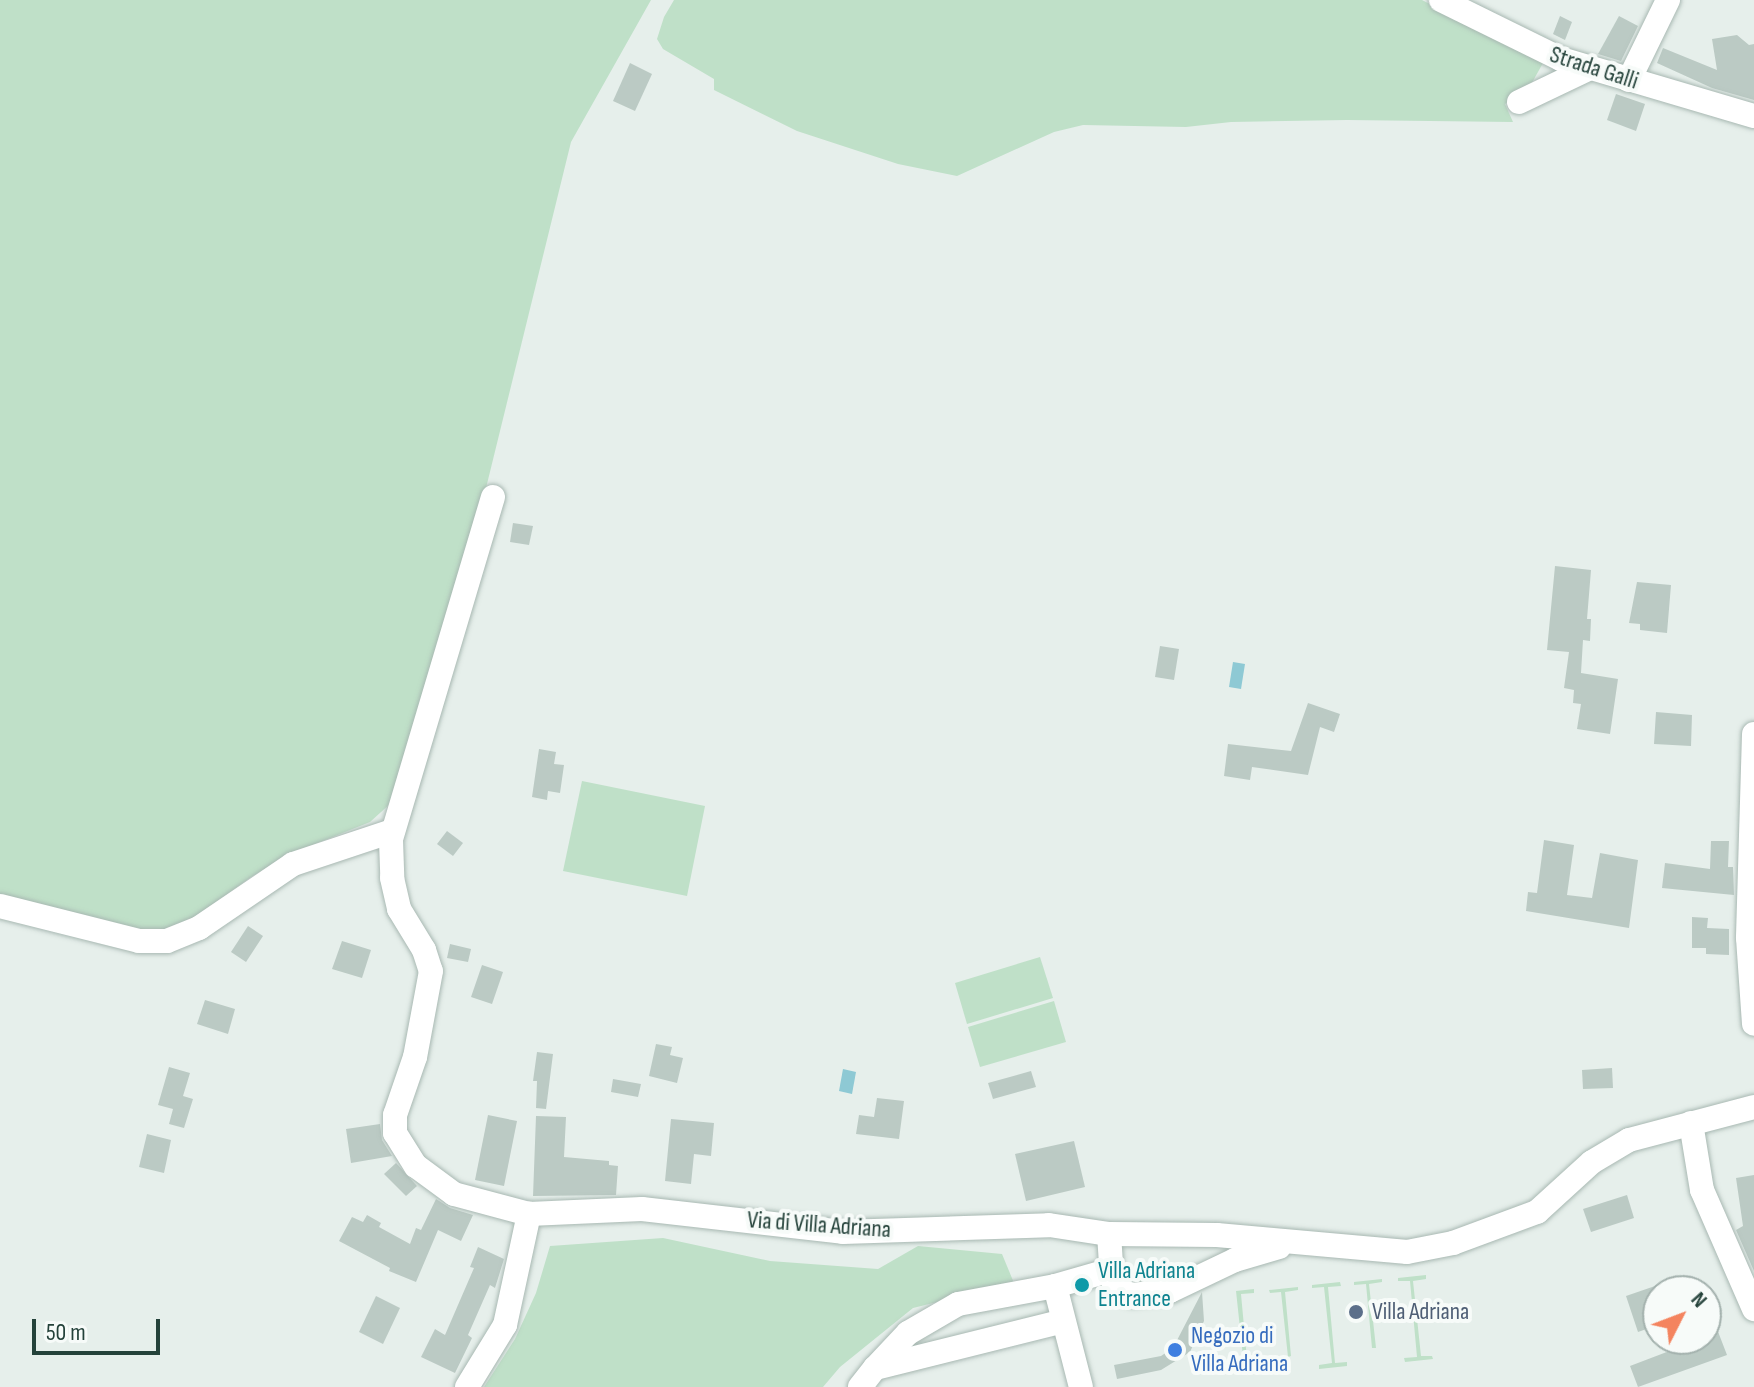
<!DOCTYPE html>
<html>
<head>
<meta charset="utf-8">
<style>
  body { margin:0 }
  #map { position:relative; width:1754px; height:1387px; overflow:hidden; background:#e6efeb; font-family:"Sofia Sans Condensed",sans-serif }
  div>[style] { position:absolute }
  .green>* { inset:0; background:#bfe0c8 }
  .water>* { inset:0; background:#8ec9d4 }
  .building>* { inset:0; background:#bbcac4 }
  .roads { filter:drop-shadow(0 0 2px #a8b8b2) drop-shadow(0 0 2px #a8b8b2) }
  .minor>* { height:24px; margin:-12px; padding:0 12px; transform-origin:12px; border-radius:12px; background:#fff }
  .dots>* { width:22px; height:22px; translate:-50% -50%; box-sizing:border-box; border:4px solid #f7fbf9; border-radius:50% }
  span { translate:-50% -50%; white-space:nowrap; text-align:center; line-height:1.15; -webkit-text-stroke:8px #f7fbf9; paint-order:stroke }
  .street-label { font-size:24px; color:#24423a }
  .culture-label { font-size:24px; color:#0d838f }
  .left { translate:0 -50%; text-align:left }
  .service-label { font-size:24px; color:#4e5e75 }
  .shop-label { font-size:24px; color:#366cbe }
  .north { position:absolute; left:1642px; top:1275px; width:80px; height:80px; box-sizing:border-box; background:#f7fbf9; border:2px solid #a3b1ad; border-radius:50%; rotate:48deg; font-size:22px; font-weight:700; line-height:32px; text-align:center; color:#24423a }
  .north::after { content:''; display:block; margin:auto; width:28px; height:36px; background:#f4845f; clip-path:polygon(50% 0,100% 100%,50% 72%,0 100%) }
  .scale { position:absolute; left:32px; top:1319px; width:128px; height:36px; box-sizing:border-box; border:4px solid #24423a; border-top:0; padding-left:10px; font-size:24px; line-height:28px; white-space:nowrap; color:#24423a; -webkit-text-stroke:6px #f7fbf9; paint-order:stroke }
</style>
</head>
<body>
<div id="map">
  <div class="green">
    <div style="clip-path:polygon(0 0,651px 0,571px 142px,487px 484px,391px 803px,370px 822px,290px 854px,251px 877px,180px 928px,153px 933px,0 896px)"></div>
    <div style="clip-path:polygon(674px 0,1422px 0,1543px 63px,1529px 88px,1505px 104px,1513px 122px,1347px 120px,1231px 122px,1186px 127px,1083px 125px,1054px 132px,957px 176px,898px 164px,797px 131px,714px 90px,714px 79px,663px 49px,657px 39px,664px 17px)"></div>
    <div style="clip-path:polygon(582px 781px,705px 806px,687px 896px,563px 871px)"></div>
    <div style="clip-path:polygon(1040px 957px,1053px 998px,967px 1024px,955px 983px)"></div>
    <div style="clip-path:polygon(1054px 1001px,1066px 1042px,980px 1067px,968px 1027px)"></div>
    <div style="clip-path:polygon(663px 1238px,770px 1261px,878px 1269px,918px 1246px,1002px 1254px,1014px 1283px,913px 1308px,840px 1367px,823px 1387px,484px 1387px,515px 1339px,536px 1293px,550px 1246px)"></div>
    <div style="clip-path:polygon(1426px 1275px,1426px 1279px,1413px 1281px,1421px 1356px,1432px 1356px,1433px 1359px,1405px 1362px,1404px 1358px,1417px 1357px,1410px 1281px,1398px 1281px,1398px 1278px)"></div>
    <div style="clip-path:polygon(1382px 1279px,1382px 1282px,1369px 1284px,1376px 1348px,1372px 1348px,1366px 1284px,1354px 1285px,1354px 1282px)"></div>
    <div style="clip-path:polygon(1340px 1282px,1341px 1286px,1328px 1287px,1335px 1363px,1347px 1362px,1347px 1366px,1319px 1369px,1319px 1365px,1332px 1363px,1324px 1287px,1312px 1288px,1312px 1285px)"></div>
    <div style="clip-path:polygon(1298px 1287px,1298px 1290px,1285px 1292px,1291px 1356px,1288px 1357px,1281px 1292px,1270px 1293px,1269px 1290px)"></div>
    <div style="clip-path:polygon(1254px 1289px,1254px 1293px,1241px 1294px,1248px 1370px,1260px 1369px,1260px 1373px,1245px 1375px,1236px 1291px)"></div>
  </div>
  <div class="water">
    <div style="clip-path:polygon(1233px 662px,1245px 664px,1241px 689px,1229px 687px)"></div>
    <div style="clip-path:polygon(843px 1069px,856px 1072px,852px 1094px,839px 1091px)"></div>
  </div>
  <div class="building">
    <div style="clip-path:polygon(1560px 16px,1572px 22px,1565px 40px,1553px 34px)"></div>
    <div style="clip-path:polygon(1619px 16px,1638px 26px,1621px 61px,1598px 54px)"></div>
    <div style="clip-path:polygon(1737px 35px,1749px 45px,1754px 44px,1754px 100px,1712px 88px,1657px 63px,1663px 48px,1717px 70px,1712px 39px)"></div>
    <div style="clip-path:polygon(630px 63px,652px 74px,635px 111px,613px 101px)"></div>
    <div style="clip-path:polygon(1616px 94px,1645px 104px,1636px 131px,1607px 120px)"></div>
    <div style="clip-path:polygon(513px 523px,533px 526px,529px 545px,510px 542px)"></div>
    <div style="clip-path:polygon(1555px 566px,1591px 570px,1587px 619px,1591px 619px,1590px 641px,1583px 640px,1581px 673px,1618px 679px,1610px 734px,1577px 729px,1581px 704px,1573px 703px,1574px 690px,1564px 688px,1569px 652px,1547px 650px)"></div>
    <div style="clip-path:polygon(1637px 582px,1671px 585px,1667px 633px,1640px 630px,1640px 624px,1629px 623px)"></div>
    <div style="clip-path:polygon(1160px 646px,1179px 649px,1174px 680px,1155px 677px)"></div>
    <div style="clip-path:polygon(1308px 703px,1340px 714px,1334px 732px,1320px 727px,1308px 775px,1252px 767px,1250px 780px,1224px 776px,1228px 744px,1291px 751px)"></div>
    <div style="clip-path:polygon(1656px 712px,1692px 715px,1691px 746px,1654px 744px)"></div>
    <div style="clip-path:polygon(539px 749px,556px 752px,554px 764px,564px 765px,560px 793px,548px 791px,547px 800px,532px 797px)"></div>
    <div style="clip-path:polygon(447px 831px,463px 843px,453px 856px,437px 844px)"></div>
    <div style="clip-path:polygon(1544px 840px,1574px 845px,1567px 895px,1592px 898px,1600px 853px,1638px 860px,1629px 928px,1526px 911px,1528px 892px,1537px 893px)"></div>
    <div style="clip-path:polygon(1711px 841px,1729px 841px,1728px 867px,1733px 867px,1734px 895px,1662px 888px,1665px 863px,1710px 869px)"></div>
    <div style="clip-path:polygon(1692px 917px,1708px 918px,1707px 928px,1729px 929px,1729px 955px,1706px 954px,1706px 948px,1692px 948px)"></div>
    <div style="clip-path:polygon(248px 926px,263px 936px,246px 962px,231px 952px)"></div>
    <div style="clip-path:polygon(342px 941px,371px 950px,362px 978px,332px 969px)"></div>
    <div style="clip-path:polygon(450px 944px,471px 949px,468px 962px,447px 958px)"></div>
    <div style="clip-path:polygon(482px 965px,503px 972px,492px 1004px,471px 997px)"></div>
    <div style="clip-path:polygon(205px 1000px,235px 1009px,228px 1034px,197px 1024px)"></div>
    <div style="clip-path:polygon(656px 1044px,672px 1047px,670px 1055px,683px 1058px,677px 1083px,649px 1076px)"></div>
    <div style="clip-path:polygon(537px 1052px,553px 1054px,546px 1109px,536px 1108px,537px 1081px,533px 1081px)"></div>
    <div style="clip-path:polygon(169px 1067px,190px 1073px,183px 1096px,193px 1099px,184px 1128px,169px 1124px,173px 1109px,158px 1105px)"></div>
    <div style="clip-path:polygon(1612px 1068px,1613px 1088px,1583px 1089px,1582px 1070px)"></div>
    <div style="clip-path:polygon(1031px 1071px,1036px 1087px,993px 1099px,988px 1083px)"></div>
    <div style="clip-path:polygon(613px 1079px,641px 1084px,638px 1097px,611px 1092px)"></div>
    <div style="clip-path:polygon(877px 1098px,904px 1101px,899px 1139px,856px 1134px,859px 1115px,874px 1117px)"></div>
    <div style="clip-path:polygon(488px 1115px,517px 1121px,504px 1186px,475px 1180px)"></div>
    <div style="clip-path:polygon(536px 1116px,566px 1117px,564px 1157px,609px 1161px,609px 1165px,618px 1166px,616px 1195px,533px 1196px)"></div>
    <div style="clip-path:polygon(671px 1119px,714px 1123px,711px 1156px,694px 1154px,691px 1184px,665px 1181px)"></div>
    <div style="clip-path:polygon(380px 1124px,382px 1140px,392px 1156px,351px 1163px,346px 1129px)"></div>
    <div style="clip-path:polygon(147px 1134px,171px 1140px,164px 1173px,139px 1167px)"></div>
    <div style="clip-path:polygon(1074px 1141px,1085px 1187px,1026px 1201px,1015px 1154px)"></div>
    <div style="clip-path:polygon(396px 1163px,417px 1186px,406px 1196px,384px 1174px)"></div>
    <div style="clip-path:polygon(1754px 1175px,1754px 1271px,1736px 1230px,1743px 1226px,1736px 1178px)"></div>
    <div style="clip-path:polygon(1627px 1195px,1634px 1218px,1591px 1232px,1583px 1209px)"></div>
    <div style="clip-path:polygon(436px 1199px,450px 1208px,473px 1215px,461px 1241px,438px 1230px,416px 1282px,389px 1271px,390px 1268px,339px 1241px,352px 1217px,363px 1222px,367px 1215px,381px 1223px,379px 1227px,410px 1244px,416px 1228px,421px 1230px)"></div>
    <div style="clip-path:polygon(478px 1247px,504px 1259px,495px 1288px,490px 1285px,468px 1335px,472px 1338px,455px 1373px,421px 1357px,435px 1329px,445px 1335px,474px 1268px,470px 1267px)"></div>
    <div style="clip-path:polygon(1658px 1285px,1658px 1325px,1638px 1332px,1626px 1296px)"></div>
    <div style="clip-path:polygon(1202px 1292px,1204px 1321px,1190px 1352px,1161px 1370px,1117px 1379px,1114px 1365px,1161px 1356px,1173px 1348px)"></div>
    <div style="clip-path:polygon(376px 1296px,400px 1308px,383px 1344px,359px 1332px)"></div>
    <div style="clip-path:polygon(1707px 1303px,1727px 1355px,1638px 1387px,1630px 1366px,1693px 1342px,1692px 1339px,1706px 1339px)"></div>
  </div>
  <div class="roads">
    <div class="minor">
      <div style="left:1441px;top:0;width:134px;rotate:26.2deg"></div>
      <div style="left:1561px;top:59px;width:201px;rotate:16.5deg"></div>
      <div style="left:1629px;top:80px;width:89px;rotate:-64deg"></div>
      <div style="left:1519px;top:102px;width:79px;rotate:-25.6deg"></div>
      <div style="left:493px;top:497px;width:358px;rotate:106.6deg"></div>
      <div style="left:391px;top:840px;width:38px;rotate:88deg"></div>
      <div style="left:392px;top:878px;width:32px;rotate:77deg"></div>
      <div style="left:399px;top:909px;width:48px;rotate:58.6deg"></div>
      <div style="left:424px;top:950px;width:22px;rotate:72deg"></div>
      <div style="left:431px;top:971px;width:87px;rotate:100.5deg"></div>
      <div style="left:415px;top:1057px;width:61px;rotate:109deg"></div>
      <div style="left:395px;top:1115px;width:18px;rotate:90deg"></div>
      <div style="left:395px;top:1133px;width:39px;rotate:58deg"></div>
      <div style="left:416px;top:1166px;width:47px;rotate:36.4deg"></div>
      <div style="left:454px;top:1194px;width:78px;rotate:14.9deg"></div>
      <div style="left:529px;top:1214px;width:113px;rotate:-2.5deg"></div>
      <div style="left:642px;top:1209px;width:202px;rotate:6.5deg"></div>
      <div style="left:843px;top:1232px;width:206px;rotate:-1.9deg"></div>
      <div style="left:1049px;top:1225px;width:61px;rotate:8.5deg"></div>
      <div style="left:1109px;top:1234px;width:108px;rotate:0.5deg"></div>
      <div style="left:1217px;top:1235px;width:191px;rotate:5.1deg"></div>
      <div style="left:1407px;top:1252px;width:47px;rotate:-11.1deg"></div>
      <div style="left:1453px;top:1243px;width:90px;rotate:-20.3deg"></div>
      <div style="left:1537px;top:1212px;width:74px;rotate:-42.3deg"></div>
      <div style="left:1592px;top:1162px;width:43px;rotate:-30.7deg"></div>
      <div style="left:1629px;top:1140px;width:129px;rotate:-14.8deg"></div>
      <div style="left:1754px;top:734px;width:204px;rotate:91.7deg"></div>
      <div style="left:1748px;top:938px;width:86px;rotate:86deg"></div>
      <div style="left:0;top:906px;width:143px;rotate:14.1deg"></div>
      <div style="left:139px;top:941px;width:28px"></div>
      <div style="left:167px;top:941px;width:35px;rotate:-22deg"></div>
      <div style="left:199px;top:928px;width:114px;rotate:-34.2deg"></div>
      <div style="left:293px;top:864px;width:104px;rotate:-18.4deg"></div>
      <div style="left:1691px;top:1123px;width:68px;rotate:80.7deg"></div>
      <div style="left:1702px;top:1190px;width:130px;rotate:66.4deg"></div>
      <div style="left:1109px;top:1234px;width:45px;rotate:86.2deg"></div>
      <div style="left:1112px;top:1279px;width:14px;rotate:56deg"></div>
      <div style="left:1120px;top:1291px;width:13px;rotate:18deg"></div>
      <div style="left:1132px;top:1295px;width:38px;rotate:-6deg"></div>
      <div style="left:1170px;top:1291px;width:72px;rotate:-25.5deg"></div>
      <div style="left:1235px;top:1260px;width:46px;rotate:-16.5deg"></div>
      <div style="left:1055px;top:1286px;width:58px;rotate:-15.9deg"></div>
      <div style="left:875px;top:1368px;width:48px;rotate:-46.7deg"></div>
      <div style="left:908px;top:1333px;width:58px;rotate:-30.1deg"></div>
      <div style="left:958px;top:1304px;width:99px;rotate:-10.5deg"></div>
      <div style="left:1055px;top:1286px;width:104px;rotate:75.6deg"></div>
      <div style="left:467px;top:1387px;width:73px;rotate:-58.5deg"></div>
      <div style="left:505px;top:1325px;width:114px;rotate:-77.8deg"></div>
      <div style="left:860px;top:1387px;width:24px;rotate:-52deg"></div>
      <div style="left:875px;top:1368px;width:194px;rotate:-14deg"></div>
    </div>
  </div>
  <div class="dots">
    <div style="left:1082px;top:1285px;background:#0f9aa8"></div>
    <div style="left:1356px;top:1312px;background:#5c6f8a"></div>
    <div style="left:1175px;top:1350px;background:#3f7fe0"></div>
  </div>
  <div class="street-label">
    <span style="left:1594px;top:68px;rotate:18deg">Strada Galli</span>
    <span style="left:819px;top:1225px;rotate:4deg">Via di Villa Adriana</span>
  </div>
  <div class="culture-label">
    <span class="left" style="left:1098px;top:1285px">Villa Adriana<br>Entrance</span>
  </div>
  <div class="service-label">
    <span class="left" style="left:1372px;top:1312px">Villa Adriana</span>
  </div>
  <div class="shop-label">
    <span class="left" style="left:1191px;top:1350px">Negozio di<br>Villa Adriana</span>
  </div>
  <div class="north">N</div>
  <div class="scale">50 m</div>
</div>
</body>
</html>
